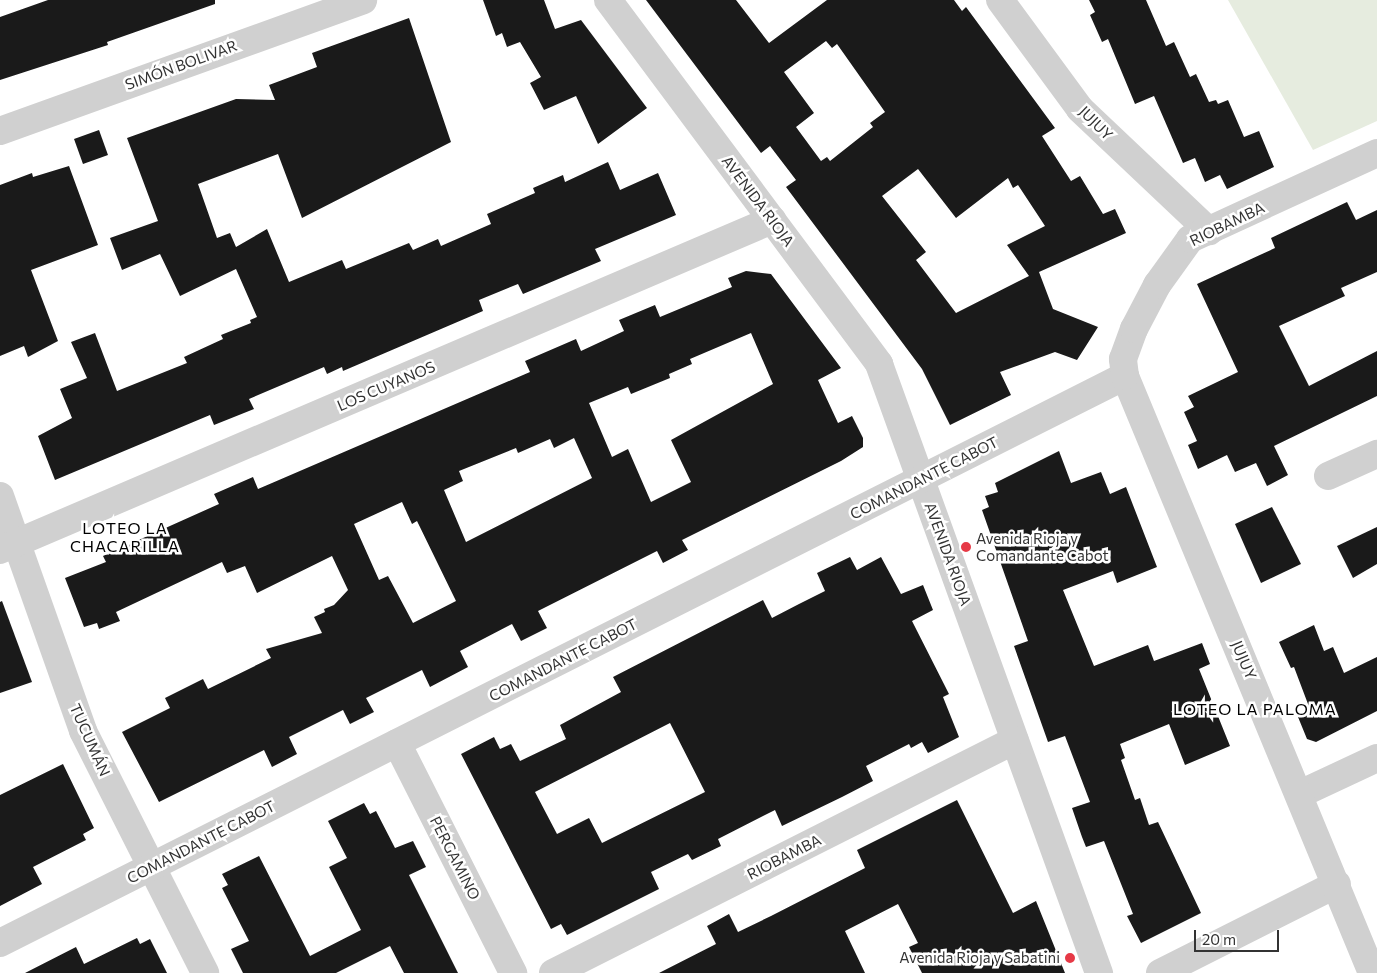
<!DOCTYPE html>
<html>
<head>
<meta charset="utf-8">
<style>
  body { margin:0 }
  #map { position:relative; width:1377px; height:973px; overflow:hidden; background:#fff; font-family:Commissioner,sans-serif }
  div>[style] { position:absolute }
  .green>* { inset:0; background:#e6ecdf }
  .building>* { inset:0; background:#1a1a1a }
  .minor>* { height:28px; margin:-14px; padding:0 14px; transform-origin:14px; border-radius:14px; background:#d0d0d0 }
  .dots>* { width:14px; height:14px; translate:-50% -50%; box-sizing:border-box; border:2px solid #fff; border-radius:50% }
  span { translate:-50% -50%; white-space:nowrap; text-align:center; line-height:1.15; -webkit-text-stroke:5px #fff; paint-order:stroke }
  .street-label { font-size:15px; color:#333 }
  .poi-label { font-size:15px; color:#333 }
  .left { translate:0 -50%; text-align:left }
  .right { translate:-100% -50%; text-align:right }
  .neighbourhood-label { font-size:16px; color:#000; letter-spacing:1px }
  .scale { position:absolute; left:1194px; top:930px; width:85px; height:22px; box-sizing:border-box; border:2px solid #333; border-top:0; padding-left:6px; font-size:15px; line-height:18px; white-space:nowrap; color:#333; -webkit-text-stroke:4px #fff; paint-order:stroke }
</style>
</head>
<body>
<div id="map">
  <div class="green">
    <div style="clip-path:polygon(1228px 0,1377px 0,1377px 121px,1313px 150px)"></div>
  </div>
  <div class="building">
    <div style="clip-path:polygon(48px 0,215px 0,215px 4px,107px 42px,108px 45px,0 80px,0 17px)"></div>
    <div style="clip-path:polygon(483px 0,544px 0,555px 29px,581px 20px,647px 108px,598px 144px,576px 96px,544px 110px,530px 83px,541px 77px,520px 42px,507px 47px,502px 33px,496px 36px)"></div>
    <div style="clip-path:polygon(evenodd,646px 0,736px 0,769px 43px,827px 0,954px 0,962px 11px,966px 7px,1055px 128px,1042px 136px,1071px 181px,1080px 176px,1103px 214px,1115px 209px,1126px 233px,1039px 272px,1053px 309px,1098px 327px,1077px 360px,1055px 352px,1000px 372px,1011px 395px,950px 425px,922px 369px,786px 187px,796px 180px,770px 146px,761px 153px,646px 0,826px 41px,832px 48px,837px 44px,885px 112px,870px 123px,873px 127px,830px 161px,827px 157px,821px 161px,796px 127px,814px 113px,784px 72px,826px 41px,646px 0,918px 169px,956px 218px,1008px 178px,1013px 188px,1018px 185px,1045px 226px,1007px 245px,1029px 276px,956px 313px,916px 260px,926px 252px,882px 196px,918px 169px)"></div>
    <div style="clip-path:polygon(1089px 0,1146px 0,1166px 46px,1174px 42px,1190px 77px,1196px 74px,1209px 102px,1216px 100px,1218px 104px,1228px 100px,1244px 137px,1259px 131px,1274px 167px,1227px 189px,1220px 175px,1205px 182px,1195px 158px,1183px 163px,1154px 96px,1135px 104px,1108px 39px,1102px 42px,1090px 15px,1095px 12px)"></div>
    <div style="clip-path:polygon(409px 18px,451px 142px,302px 218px,278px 154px,198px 184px,217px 238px,230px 233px,236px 247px,267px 229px,289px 282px,342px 260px,346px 269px,409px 243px,413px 250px,438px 239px,441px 246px,491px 224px,487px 214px,535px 193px,533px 188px,563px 175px,565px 182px,608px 162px,620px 190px,658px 173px,676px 215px,595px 249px,601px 261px,523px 294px,518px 284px,479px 300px,483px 311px,343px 371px,342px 367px,327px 374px,324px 367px,249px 399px,254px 409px,214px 425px,210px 415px,55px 480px,38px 436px,72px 418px,60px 389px,87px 378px,71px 342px,95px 333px,117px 391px,187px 363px,184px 357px,223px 339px,221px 335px,251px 323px,250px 320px,257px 317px,236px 269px,180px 296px,160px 254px,122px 270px,110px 238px,158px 221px,127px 138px,236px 99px,275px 100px,269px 85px,317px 67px,312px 53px)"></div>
    <div style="clip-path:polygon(99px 130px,108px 155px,83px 164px,74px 139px)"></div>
    <div style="clip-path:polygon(69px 166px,98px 245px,31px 270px,58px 341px,28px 357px,24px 346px,0 356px,0 185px,32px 173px,33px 177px)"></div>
    <div style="clip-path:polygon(1347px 202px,1356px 220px,1377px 210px,1377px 272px,1341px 288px,1345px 296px,1279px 326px,1309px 386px,1377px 351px,1377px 396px,1274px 446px,1288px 475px,1267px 486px,1256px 463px,1235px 472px,1227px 455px,1198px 469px,1188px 445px,1197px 441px,1184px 412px,1194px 407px,1188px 396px,1238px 372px,1197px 284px,1275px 248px,1271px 238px)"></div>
    <div style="clip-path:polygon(evenodd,746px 271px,771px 274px,841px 368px,818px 380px,838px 423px,852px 416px,863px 438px,863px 447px,841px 461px,682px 540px,688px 550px,663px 563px,657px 551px,538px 611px,547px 628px,521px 641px,512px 624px,460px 651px,468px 667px,430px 687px,422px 670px,366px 698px,374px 712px,350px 724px,343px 710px,289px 737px,297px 754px,272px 767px,264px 750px,159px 802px,122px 732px,170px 708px,165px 698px,203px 679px,208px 689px,271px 658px,266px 649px,322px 633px,314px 617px,325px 612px,324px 609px,334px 605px,348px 590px,332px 556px,257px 593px,245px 566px,227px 573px,222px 562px,116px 612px,120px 621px,99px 629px,97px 623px,84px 627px,65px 578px,106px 562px,103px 556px,219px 504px,214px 494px,253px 477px,258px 489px,272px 483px,530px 372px,525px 361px,576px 339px,581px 351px,624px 331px,619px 320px,655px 305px,660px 317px,732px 287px,728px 278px,746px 271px,751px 333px,773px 384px,671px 440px,691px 482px,651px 502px,628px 449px,612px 457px,589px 403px,628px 387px,631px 394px,670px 378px,669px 374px,692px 364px,690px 359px,751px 333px,746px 271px,574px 438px,592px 478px,466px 542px,444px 490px,463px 481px,459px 471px,516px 448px,518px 453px,550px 439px,554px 448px,574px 438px,746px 271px,402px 502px,412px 524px,417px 521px,456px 601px,413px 623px,388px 576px,379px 580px,354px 524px,402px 502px)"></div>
    <div style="clip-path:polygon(1059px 451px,1071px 483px,1101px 472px,1110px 494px,1126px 487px,1157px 567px,1117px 583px,1113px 571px,1063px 590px,1094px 666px,1148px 645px,1154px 661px,1202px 643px,1210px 664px,1199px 669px,1230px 746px,1185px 765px,1169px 724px,1120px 744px,1125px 758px,1121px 760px,1135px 800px,1140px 798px,1149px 825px,1158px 822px,1201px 913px,1141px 943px,1127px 916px,1133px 914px,1104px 841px,1086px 847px,1082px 837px,1072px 808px,1090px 802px,1065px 736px,1048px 742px,1014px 646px,1028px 641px,982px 510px,989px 507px,985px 496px,998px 492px,995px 483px)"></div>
    <div style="clip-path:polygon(1272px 507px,1301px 564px,1261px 583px,1235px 524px)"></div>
    <div style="clip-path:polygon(1377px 527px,1377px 564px,1353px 578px,1337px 546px)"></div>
    <div style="clip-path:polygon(evenodd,850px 557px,857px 570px,881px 557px,901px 594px,923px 585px,933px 610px,912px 621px,949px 694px,943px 697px,959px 737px,928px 753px,922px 742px,911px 748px,909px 744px,866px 766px,873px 781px,842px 797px,782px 826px,775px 810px,718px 839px,721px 846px,692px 860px,688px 854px,651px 872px,659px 889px,567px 935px,561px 924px,551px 929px,461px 754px,494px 737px,500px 749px,511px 744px,520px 761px,566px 739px,560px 725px,621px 692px,613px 677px,763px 600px,772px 618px,799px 604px,825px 591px,817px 573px,850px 557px,670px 723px,705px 792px,602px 843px,589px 818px,557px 834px,535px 792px,670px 723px)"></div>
    <div style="clip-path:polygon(2px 601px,32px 682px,0 693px,0 602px)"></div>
    <div style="clip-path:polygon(1314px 625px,1324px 651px,1333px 647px,1344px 673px,1377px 657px,1377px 711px,1316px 742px,1307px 739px,1298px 717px,1311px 712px,1294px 667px,1291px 668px,1279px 642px)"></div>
    <div style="clip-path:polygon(63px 764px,94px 828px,83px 834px,86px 840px,33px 867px,42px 884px,0 906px,0 795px)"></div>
    <div style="clip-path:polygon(957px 800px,1013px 913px,1036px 901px,1065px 973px,922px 973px,909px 947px,918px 943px,898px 904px,845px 931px,865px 973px,659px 973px,716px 944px,707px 926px,729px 914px,738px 932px,771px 916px,865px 868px,857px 850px)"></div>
    <div style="clip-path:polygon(364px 803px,370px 814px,376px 811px,395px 848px,413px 841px,426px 867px,409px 875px,458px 973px,404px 973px,390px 946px,336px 973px,243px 973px,231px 949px,249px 941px,222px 888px,228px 885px,222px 874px,259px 856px,310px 956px,361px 930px,329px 867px,347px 858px,328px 821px)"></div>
    <div style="clip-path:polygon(137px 938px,140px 944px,150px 939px,167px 973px,25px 973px,76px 947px,84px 964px)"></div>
  </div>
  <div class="minor">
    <div style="left:608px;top:0;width:454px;rotate:53.3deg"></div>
    <div style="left:879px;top:364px;width:648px;rotate:70.14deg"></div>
    <div style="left:1000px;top:0;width:135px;rotate:53.7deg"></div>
    <div style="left:1080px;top:109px;width:178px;rotate:43.4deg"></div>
    <div style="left:0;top:131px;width:386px;rotate:-19.8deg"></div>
    <div style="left:1328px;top:476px;width:54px;rotate:-24.2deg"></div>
    <div style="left:0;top:496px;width:249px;rotate:70.5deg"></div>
    <div style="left:83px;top:731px;width:271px;rotate:63.2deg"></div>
    <div style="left:0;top:550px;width:840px;rotate:-23.14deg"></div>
    <div style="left:397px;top:743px;width:258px;rotate:63.2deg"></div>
    <div style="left:1300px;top:794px;width:85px;rotate:-25.1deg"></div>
    <div style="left:0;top:943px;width:1260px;rotate:-26.75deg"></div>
    <div style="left:553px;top:973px;width:517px;rotate:-26.76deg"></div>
    <div style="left:1160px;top:973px;width:198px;rotate:-26.7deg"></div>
    <div style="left:1372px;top:973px;width:646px;rotate:-112.48deg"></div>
    <div style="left:1125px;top:376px;width:17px;rotate:-97deg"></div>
    <div style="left:1123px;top:359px;width:32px;rotate:-70deg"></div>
    <div style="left:1134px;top:329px;width:50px;rotate:-62.4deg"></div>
    <div style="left:1157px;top:285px;width:57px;rotate:-54.3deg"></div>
    <div style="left:1190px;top:239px;width:206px;rotate:-24.7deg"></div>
  </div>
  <div class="dots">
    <div style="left:966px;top:547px;background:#e63946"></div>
    <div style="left:1070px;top:958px;background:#e63946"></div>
  </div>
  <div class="street-label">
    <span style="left:181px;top:65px;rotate:-20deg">SIMÓN BOLIVAR</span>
    <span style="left:1096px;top:123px;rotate:45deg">JUJUY</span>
    <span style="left:758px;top:201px;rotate:53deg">AVENIDA RIOJA</span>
    <span style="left:1227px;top:224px;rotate:-26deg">RIOBAMBA</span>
    <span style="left:386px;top:386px;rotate:-23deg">LOS CUYANOS</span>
    <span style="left:924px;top:478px;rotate:-27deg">COMANDANTE CABOT</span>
    <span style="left:948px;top:554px;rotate:70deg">AVENIDA RIOJA</span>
    <span style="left:563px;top:660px;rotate:-27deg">COMANDANTE CABOT</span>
    <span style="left:1244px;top:660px;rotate:67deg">JUJUY</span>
    <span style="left:90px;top:740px;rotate:66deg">TUCUMÁN</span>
    <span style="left:201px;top:842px;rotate:-27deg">COMANDANTE CABOT</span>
    <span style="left:784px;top:857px;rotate:-27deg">RIOBAMBA</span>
    <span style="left:455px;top:858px;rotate:63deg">PERGAMINO</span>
  </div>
  <div class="poi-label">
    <span class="left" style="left:976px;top:547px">Avenida Rioja y<br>Comandante Cabot</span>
    <span class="right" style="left:1060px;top:958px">Avenida Rioja y Sabatini</span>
  </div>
  <div class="neighbourhood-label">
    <span style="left:125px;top:537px">LOTEO LA<br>CHACARILLA</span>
    <span style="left:1255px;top:709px">LOTEO LA PALOMA</span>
  </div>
  <div class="scale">20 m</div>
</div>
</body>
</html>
